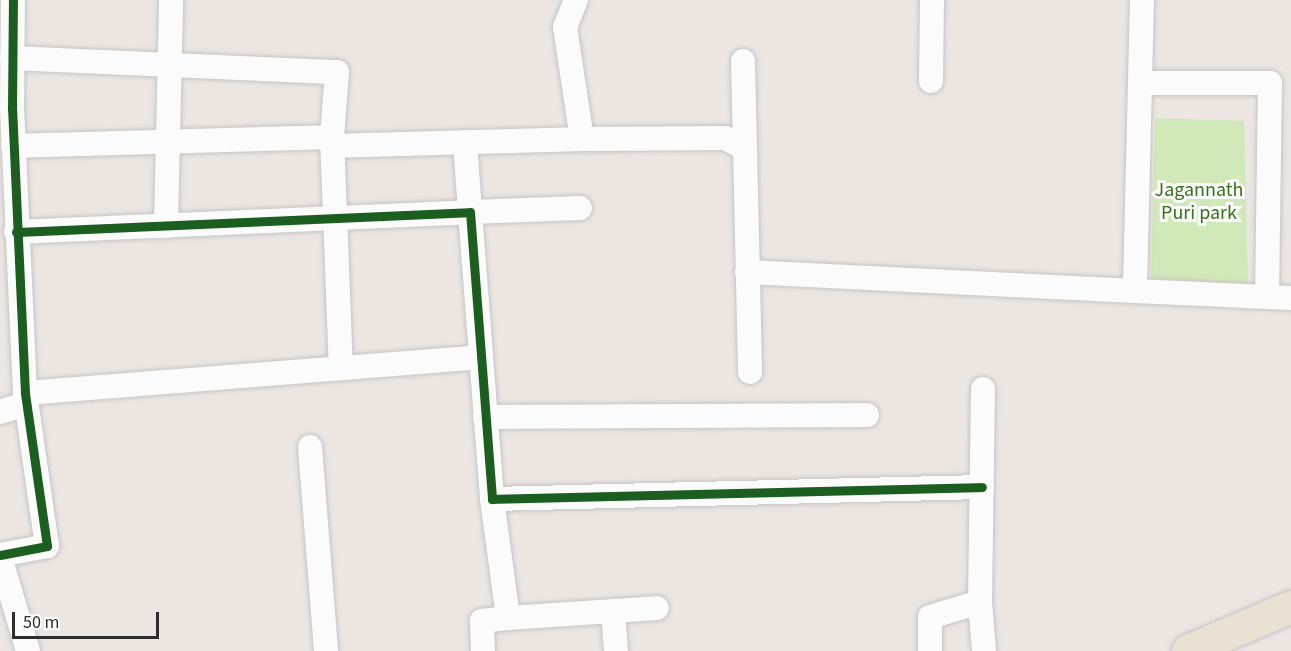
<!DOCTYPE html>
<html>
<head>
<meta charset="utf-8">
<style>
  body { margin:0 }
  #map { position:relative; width:1291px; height:651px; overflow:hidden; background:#ebe6e2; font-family:"Source Sans 3",sans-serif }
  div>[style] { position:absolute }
  .green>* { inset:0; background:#d1e8b8 }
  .roads { filter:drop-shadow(0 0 2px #c6c5c5) drop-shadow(0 0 2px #c6c5c5) }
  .minor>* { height:24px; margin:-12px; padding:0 12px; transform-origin:12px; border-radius:12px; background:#fcfbfb }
  .major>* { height:32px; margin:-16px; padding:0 16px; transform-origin:16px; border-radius:16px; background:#e9e2d4 }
  .cycleway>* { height:9px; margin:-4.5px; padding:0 4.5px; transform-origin:4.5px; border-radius:4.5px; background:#1b5e20 }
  span { translate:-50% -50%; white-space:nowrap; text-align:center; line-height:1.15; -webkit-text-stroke:6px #fff; paint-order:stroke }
  .park-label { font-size:20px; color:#327314 }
  .scale { position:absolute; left:12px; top:612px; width:147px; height:27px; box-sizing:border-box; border:3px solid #2d2d2d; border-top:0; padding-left:8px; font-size:18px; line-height:21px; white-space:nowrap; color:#2d2d2d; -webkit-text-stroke:4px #fff; paint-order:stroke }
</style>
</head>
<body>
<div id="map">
  <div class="green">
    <div style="clip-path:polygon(1155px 118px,1244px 121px,1248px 286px,1151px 282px)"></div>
  </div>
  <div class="roads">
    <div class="minor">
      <div style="left:576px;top:0;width:29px;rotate:112deg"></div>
      <div style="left:565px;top:27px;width:113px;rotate:81.4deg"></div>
      <div style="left:582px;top:139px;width:143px;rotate:-0.4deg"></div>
      <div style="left:725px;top:138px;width:22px;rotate:27deg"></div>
      <div style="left:745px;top:148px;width:224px;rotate:88.7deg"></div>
      <div style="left:1142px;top:0;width:291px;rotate:91.4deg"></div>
      <div style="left:1135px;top:291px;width:156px;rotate:2.6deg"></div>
      <div style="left:12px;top:58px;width:325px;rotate:2.5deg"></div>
      <div style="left:337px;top:72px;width:65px;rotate:94.4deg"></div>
      <div style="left:743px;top:61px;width:87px;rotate:88.7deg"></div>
      <div style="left:931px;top:81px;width:81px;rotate:-89.3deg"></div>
      <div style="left:1140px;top:83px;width:130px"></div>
      <div style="left:1270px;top:83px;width:214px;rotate:90.8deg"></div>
      <div style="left:465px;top:142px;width:70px;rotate:85.9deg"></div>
      <div style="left:470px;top:212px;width:110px;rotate:-2.1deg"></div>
      <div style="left:13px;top:146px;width:319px;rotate:-1.6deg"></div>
      <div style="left:332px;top:137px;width:231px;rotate:87.8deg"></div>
      <div style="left:332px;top:146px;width:250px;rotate:-1.6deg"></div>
      <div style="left:166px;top:226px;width:226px;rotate:-88.7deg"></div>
      <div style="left:16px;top:232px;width:454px;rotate:-2.5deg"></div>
      <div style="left:470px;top:212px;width:288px;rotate:85.6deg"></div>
      <div style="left:492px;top:499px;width:490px;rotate:-1.4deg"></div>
      <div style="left:747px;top:272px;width:388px;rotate:2.8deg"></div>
      <div style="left:25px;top:393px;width:457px;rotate:-4.5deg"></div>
      <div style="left:0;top:412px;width:28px;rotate:-18deg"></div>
      <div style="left:485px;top:417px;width:382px;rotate:-0.3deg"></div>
      <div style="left:310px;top:447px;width:205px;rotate:85.5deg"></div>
      <div style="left:492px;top:499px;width:120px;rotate:82.3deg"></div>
      <div style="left:508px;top:618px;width:149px;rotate:-3.8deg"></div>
      <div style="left:0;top:555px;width:48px;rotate:-10.8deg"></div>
      <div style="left:47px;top:546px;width:155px;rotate:-98.2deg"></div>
      <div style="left:25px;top:393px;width:284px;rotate:-92.6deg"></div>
      <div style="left:12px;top:109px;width:109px;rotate:-89.5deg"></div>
      <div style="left:0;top:557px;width:98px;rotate:73.4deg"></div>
      <div style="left:980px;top:602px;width:213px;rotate:-89.2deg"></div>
      <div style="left:613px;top:611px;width:40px;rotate:85.7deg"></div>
      <div style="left:483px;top:651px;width:30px;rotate:-92deg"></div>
      <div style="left:482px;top:621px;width:26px;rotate:-7deg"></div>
      <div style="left:930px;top:651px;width:34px;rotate:-90deg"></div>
      <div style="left:930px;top:617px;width:52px;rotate:-16.7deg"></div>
      <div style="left:980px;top:602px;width:49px;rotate:85.3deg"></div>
    </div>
    <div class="major">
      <div style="left:1188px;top:651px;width:112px;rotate:-23.1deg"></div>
    </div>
  </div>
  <div class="cycleway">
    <div style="left:16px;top:232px;width:454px;rotate:-2.5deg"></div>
    <div style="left:470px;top:212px;width:288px;rotate:85.6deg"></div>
    <div style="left:492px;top:499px;width:490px;rotate:-1.4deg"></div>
    <div style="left:0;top:555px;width:48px;rotate:-10.8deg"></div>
    <div style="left:47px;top:546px;width:155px;rotate:-98.2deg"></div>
    <div style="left:25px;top:393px;width:284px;rotate:-92.6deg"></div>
    <div style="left:12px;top:109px;width:109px;rotate:-89.5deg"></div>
  </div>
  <div class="park-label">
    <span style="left:1199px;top:202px">Jagannath<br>Puri park</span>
  </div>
  <div class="scale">50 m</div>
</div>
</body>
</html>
